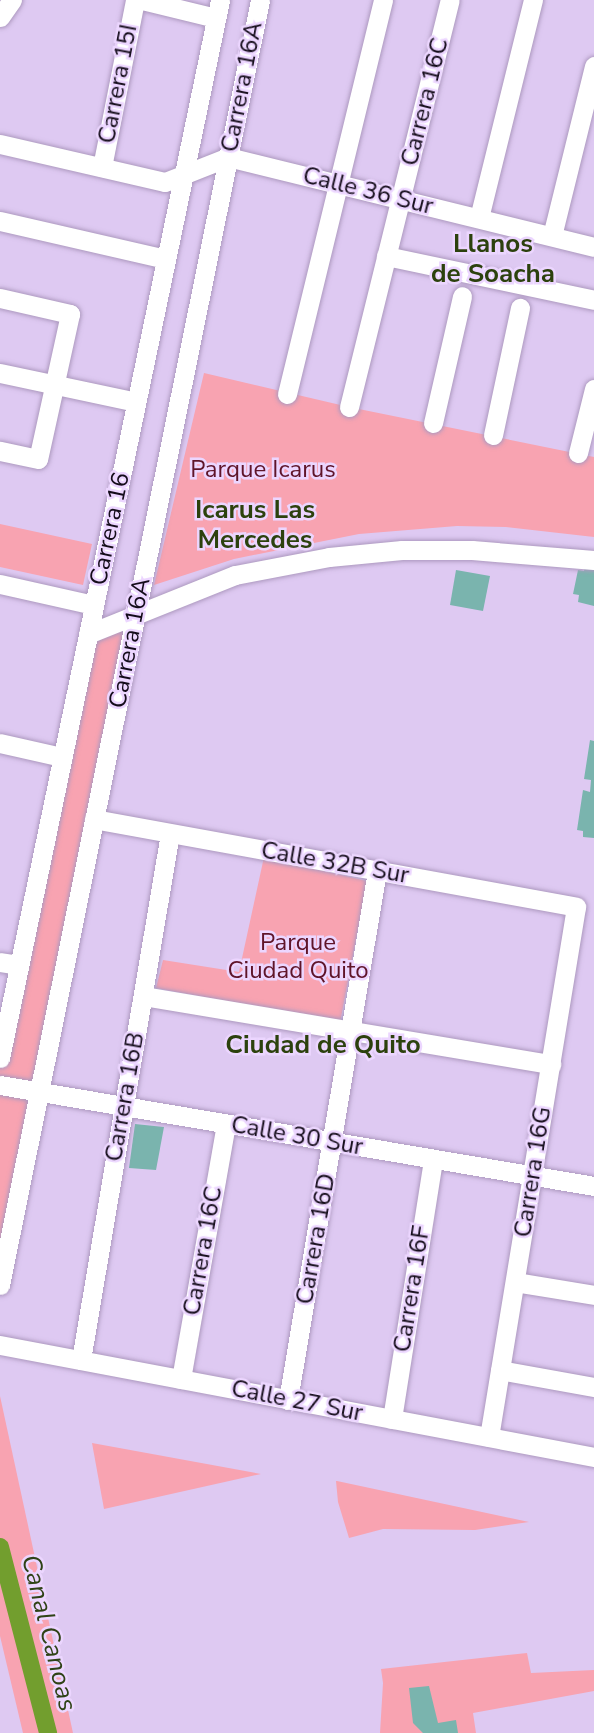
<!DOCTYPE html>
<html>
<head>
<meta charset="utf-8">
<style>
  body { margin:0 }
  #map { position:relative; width:594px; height:1733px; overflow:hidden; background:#dec9f2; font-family:"Nunito Sans",sans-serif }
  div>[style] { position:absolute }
  .green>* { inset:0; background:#f8a3b1 }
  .canal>* { height:18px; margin:-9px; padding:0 9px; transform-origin:9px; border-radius:9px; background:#729e2e }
  .building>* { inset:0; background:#7ab4ae }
  .roads { filter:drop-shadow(0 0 2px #ad99bf) drop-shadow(0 0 2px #ad99bf) }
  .minor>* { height:19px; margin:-9.5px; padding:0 9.5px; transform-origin:9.5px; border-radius:9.5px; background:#fff }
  span { translate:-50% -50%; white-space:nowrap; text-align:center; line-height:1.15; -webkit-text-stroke:5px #ecd6ff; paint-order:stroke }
  .street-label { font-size:24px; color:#140c1a }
  .park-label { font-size:24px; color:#5f1429 }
  .neighbourhood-label { font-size:26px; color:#2c410d; font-weight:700 }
  .water-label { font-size:26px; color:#2f4216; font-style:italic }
</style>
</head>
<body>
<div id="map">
  <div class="green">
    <div style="clip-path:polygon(204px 373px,349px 407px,594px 457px,594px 537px,506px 527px,457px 526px,359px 534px,234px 559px,154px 585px)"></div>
    <div style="clip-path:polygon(0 524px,92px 544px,83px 585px,0 567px)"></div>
    <div style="clip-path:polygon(129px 628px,0 1285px,0 1058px,88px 634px)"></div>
    <div style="clip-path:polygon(264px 857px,367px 881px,340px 1023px,156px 988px,163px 960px,239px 972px)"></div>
    <div style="clip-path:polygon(0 1396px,73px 1733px,23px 1733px,0 1636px)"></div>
    <div style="clip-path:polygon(92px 1443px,261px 1474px,104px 1509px)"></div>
    <div style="clip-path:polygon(336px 1481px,337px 1481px,529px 1522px,475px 1530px,383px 1529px,349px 1538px,338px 1502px)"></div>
    <div style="clip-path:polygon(527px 1653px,531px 1673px,594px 1670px,594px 1691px,473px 1713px,476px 1733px,380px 1733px,383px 1683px,381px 1669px)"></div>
  </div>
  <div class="canal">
    <div style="left:0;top:1547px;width:192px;rotate:75.5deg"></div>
  </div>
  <div class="building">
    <div style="clip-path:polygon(585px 565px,594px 567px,594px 606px,578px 602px,579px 595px,573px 594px,578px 570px,584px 571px)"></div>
    <div style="clip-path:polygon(456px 570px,490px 576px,483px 611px,450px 605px)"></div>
    <div style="clip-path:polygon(590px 740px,594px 741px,594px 838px,583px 837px,583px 831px,577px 830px,583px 790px,590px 792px,591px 780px,584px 779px)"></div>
    <div style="clip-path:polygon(135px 1124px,164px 1127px,156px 1170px,129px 1168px)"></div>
    <div style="clip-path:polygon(429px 1686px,438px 1723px,456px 1720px,458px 1733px,423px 1733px,413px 1723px,409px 1688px)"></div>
  </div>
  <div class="roads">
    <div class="minor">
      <div style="left:142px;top:0;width:76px;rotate:13.7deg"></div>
      <div style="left:0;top:17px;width:21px;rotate:-55deg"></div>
      <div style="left:0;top:144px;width:169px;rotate:13deg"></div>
      <div style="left:165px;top:182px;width:68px;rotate:-21.6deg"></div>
      <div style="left:228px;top:157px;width:377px;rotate:13.8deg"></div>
      <div style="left:102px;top:167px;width:170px;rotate:-78.8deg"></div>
      <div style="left:479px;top:218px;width:225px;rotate:-76.1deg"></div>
      <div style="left:0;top:221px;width:170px;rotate:12.9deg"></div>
      <div style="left:552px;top:236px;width:175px;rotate:-76.1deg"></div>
      <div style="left:386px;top:256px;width:213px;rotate:11.9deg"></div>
      <div style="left:0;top:298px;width:72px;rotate:12.9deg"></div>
      <div style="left:70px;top:314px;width:148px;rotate:102.4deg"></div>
      <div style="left:38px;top:459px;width:39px;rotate:-168deg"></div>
      <div style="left:0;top:373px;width:139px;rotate:12deg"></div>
      <div style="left:287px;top:394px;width:406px;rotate:-76.3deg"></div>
      <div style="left:349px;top:407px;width:419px;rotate:-76.1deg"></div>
      <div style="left:433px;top:423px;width:130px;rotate:-77.1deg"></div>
      <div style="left:493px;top:435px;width:130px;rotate:-78deg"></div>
      <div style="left:578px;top:453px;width:66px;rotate:-76deg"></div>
      <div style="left:0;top:584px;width:96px;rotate:12.6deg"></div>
      <div style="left:88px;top:634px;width:158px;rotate:-21.9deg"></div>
      <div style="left:235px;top:575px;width:96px;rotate:-10.8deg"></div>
      <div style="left:329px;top:557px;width:73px;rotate:-5.5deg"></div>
      <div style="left:402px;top:550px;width:70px"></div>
      <div style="left:472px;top:550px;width:122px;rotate:4.7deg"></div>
      <div style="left:0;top:743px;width:64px;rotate:12.7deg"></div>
      <div style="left:94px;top:819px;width:490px;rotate:10.3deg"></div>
      <div style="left:576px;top:907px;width:537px;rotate:99.32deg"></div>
      <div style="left:0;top:962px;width:19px;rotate:9deg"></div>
      <div style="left:143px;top:996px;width:414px;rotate:9.5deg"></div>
      <div style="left:0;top:1058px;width:1081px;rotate:-78.25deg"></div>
      <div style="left:0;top:1085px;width:603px;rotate:9.65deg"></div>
      <div style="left:515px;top:1282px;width:80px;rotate:9.3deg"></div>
      <div style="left:0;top:1285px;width:1311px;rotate:-78.56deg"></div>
      <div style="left:0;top:1345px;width:604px;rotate:10.68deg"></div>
      <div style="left:81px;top:1360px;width:534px;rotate:-80.41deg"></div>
      <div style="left:500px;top:1370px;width:96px;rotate:10.3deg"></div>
      <div style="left:181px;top:1379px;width:259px;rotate:-80deg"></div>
      <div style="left:288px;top:1400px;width:536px;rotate:-80.45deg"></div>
      <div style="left:392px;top:1419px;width:263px;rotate:-81deg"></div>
    </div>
  </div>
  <div class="street-label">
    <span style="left:118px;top:84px;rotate:-79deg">Carrera 15I</span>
    <span style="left:242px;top:87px;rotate:-79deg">Carrera 16A</span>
    <span style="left:425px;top:102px;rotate:-76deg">Carrera 16C</span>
    <span style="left:368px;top:191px;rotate:14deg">Calle 36 Sur</span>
    <span style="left:110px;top:529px;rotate:-78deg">Carrera 16</span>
    <span style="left:130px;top:643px;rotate:-79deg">Carrera 16A</span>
    <span style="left:335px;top:863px;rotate:10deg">Calle 32B Sur</span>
    <span style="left:125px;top:1097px;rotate:-80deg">Carrera 16B</span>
    <span style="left:297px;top:1136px;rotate:10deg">Calle 30 Sur</span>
    <span style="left:533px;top:1172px;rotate:-81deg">Carrera 16G</span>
    <span style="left:316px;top:1239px;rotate:-80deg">Carrera 16D</span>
    <span style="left:203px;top:1251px;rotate:-80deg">Carrera 16C</span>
    <span style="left:412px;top:1289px;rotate:-81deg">Carrera 16F</span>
    <span style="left:297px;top:1401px;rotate:11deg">Calle 27 Sur</span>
  </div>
  <div class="park-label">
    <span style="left:263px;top:470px">Parque Icarus</span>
    <span style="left:298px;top:957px">Parque<br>Ciudad Quito</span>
  </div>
  <div class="neighbourhood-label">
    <span style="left:493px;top:259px">Llanos<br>de Soacha</span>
    <span style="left:255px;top:525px">Icarus Las<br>Mercedes</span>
    <span style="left:323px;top:1045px">Ciudad de Quito</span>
  </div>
  <div class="water-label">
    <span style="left:49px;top:1633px;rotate:76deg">Canal Canoas</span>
  </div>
</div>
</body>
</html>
